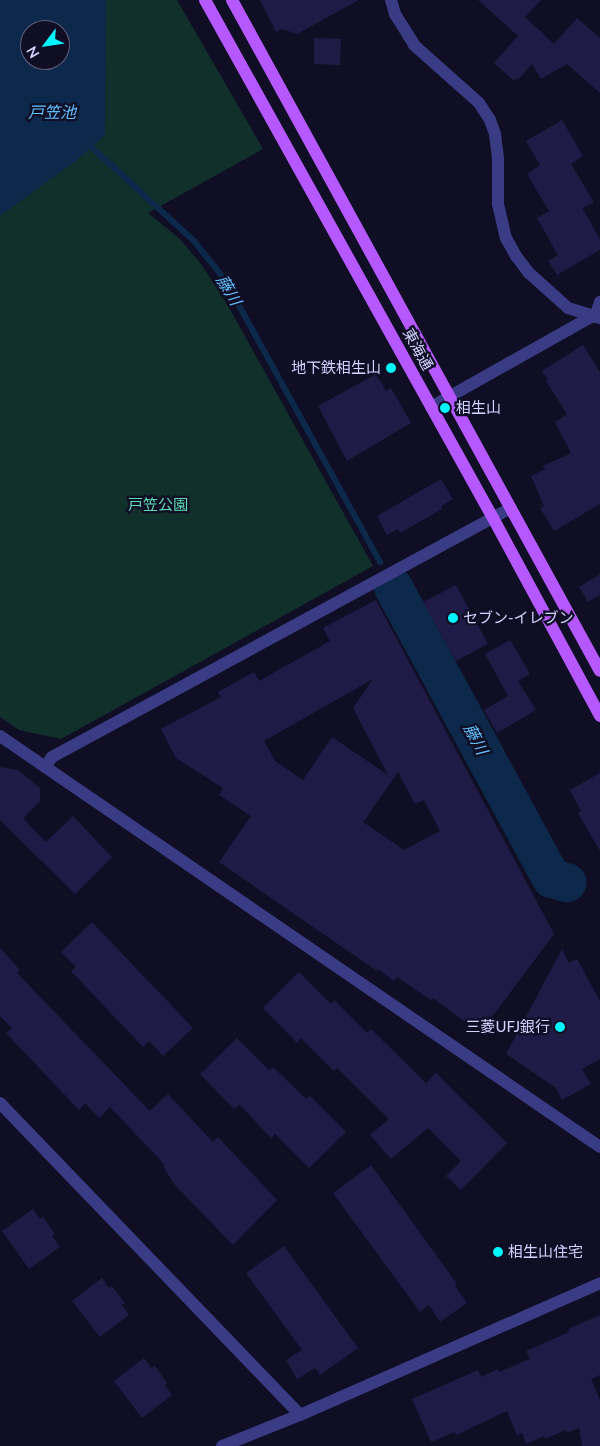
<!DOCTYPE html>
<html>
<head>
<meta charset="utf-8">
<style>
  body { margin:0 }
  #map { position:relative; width:600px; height:1446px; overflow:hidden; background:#100e25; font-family:Lato,"Noto Sans JP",sans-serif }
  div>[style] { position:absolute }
  .green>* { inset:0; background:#112f2b }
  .water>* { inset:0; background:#0c284a }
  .stream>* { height:6px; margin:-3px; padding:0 3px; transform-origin:3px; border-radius:3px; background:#0c284a }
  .river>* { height:39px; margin:-19.5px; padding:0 19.5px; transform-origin:19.5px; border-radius:19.5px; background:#0c284a }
  .building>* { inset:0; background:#201a46 }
  .minor>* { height:12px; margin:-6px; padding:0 6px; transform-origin:6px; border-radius:6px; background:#393c84 }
  .major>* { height:12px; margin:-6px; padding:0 6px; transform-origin:6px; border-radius:6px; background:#b559ff }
  .dots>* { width:14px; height:14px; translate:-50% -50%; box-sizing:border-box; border:2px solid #100e25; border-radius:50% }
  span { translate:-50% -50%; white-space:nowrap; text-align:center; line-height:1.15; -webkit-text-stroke:4.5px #100e25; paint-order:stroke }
  .street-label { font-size:15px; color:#d4d2ff }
  .poi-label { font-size:15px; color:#d4d2ff }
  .right { translate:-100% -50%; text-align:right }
  .left { translate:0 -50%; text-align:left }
  .park-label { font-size:15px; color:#5de0b6 }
  .water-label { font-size:16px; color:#60c1ff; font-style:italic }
  .north { position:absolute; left:20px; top:20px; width:50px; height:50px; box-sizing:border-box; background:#100e25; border:1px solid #5e5c7c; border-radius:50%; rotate:239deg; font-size:14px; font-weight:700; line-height:20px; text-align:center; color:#d4d2ff }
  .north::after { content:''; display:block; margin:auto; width:18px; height:22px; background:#00f6fd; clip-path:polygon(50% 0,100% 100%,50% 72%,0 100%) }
</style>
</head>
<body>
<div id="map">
  <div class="green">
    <div style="clip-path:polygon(evenodd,0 0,177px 0,263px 149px,148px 213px,179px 238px,201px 264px,227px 304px,373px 566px,61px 739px,19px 730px,0 717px,0 0,30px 30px,60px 30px,60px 60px,30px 60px,30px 30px)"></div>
  </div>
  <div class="water">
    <div style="clip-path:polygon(evenodd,0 0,106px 0,105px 135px,77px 160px,0 216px,0 0,30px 30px,60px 30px,60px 60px,30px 60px,30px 30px)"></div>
  </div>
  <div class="stream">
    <div style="left:86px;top:142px;width:147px;rotate:42.5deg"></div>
    <div style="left:194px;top:241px;width:50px;rotate:51.5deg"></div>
    <div style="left:225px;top:280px;width:322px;rotate:61.2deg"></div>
  </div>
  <div class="river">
    <div style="left:393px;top:587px;width:331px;rotate:61.5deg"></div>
    <div style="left:551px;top:878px;width:16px;rotate:15deg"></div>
  </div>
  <div class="building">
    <div style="clip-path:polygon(260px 0,359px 0,297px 34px,282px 29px,276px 32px)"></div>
    <div style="clip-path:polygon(478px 0,541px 0,525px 17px,554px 44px,577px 18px,600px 38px,600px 93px,567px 64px,541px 79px,532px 64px,518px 80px,517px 78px,514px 81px,494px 63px,518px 36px)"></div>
    <div style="clip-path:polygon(314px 38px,341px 39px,340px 65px,314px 64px)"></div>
    <div style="clip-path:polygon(562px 120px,583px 156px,571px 164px,594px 202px,582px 208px,600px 239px,600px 250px,557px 275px,548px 261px,558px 255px,537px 218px,549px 211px,527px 174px,540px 165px,526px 141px)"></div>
    <div style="clip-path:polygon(583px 345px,600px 372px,600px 504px,554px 531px,540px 508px,544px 506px,531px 476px,545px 469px,543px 466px,571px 453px,555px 422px,567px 414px,546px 381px,548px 380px,542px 371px)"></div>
    <div style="clip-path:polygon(376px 374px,386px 391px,391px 388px,411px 423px,347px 461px,318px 406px)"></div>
    <div style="clip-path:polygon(441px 479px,453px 499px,441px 506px,442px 509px,400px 533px,398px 529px,387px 535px,377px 516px)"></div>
    <div style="clip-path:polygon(600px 574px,600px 595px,588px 602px,579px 587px)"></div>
    <div style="clip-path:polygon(456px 585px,488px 644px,456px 661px,423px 602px)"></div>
    <div style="clip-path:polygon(evenodd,376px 600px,554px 934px,480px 1033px,433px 998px,431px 1000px,397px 977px,394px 981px,378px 969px,377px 971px,219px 862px,251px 816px,219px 795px,223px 788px,176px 758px,161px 729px,221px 697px,218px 692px,254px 672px,259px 681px,330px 641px,323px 628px,376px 600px,373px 679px,353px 708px,388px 775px,332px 737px,303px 780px,275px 761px,264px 741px,373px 679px,376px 600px,398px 772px,415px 804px,424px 800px,440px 831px,404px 850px,363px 822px,398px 772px)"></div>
    <div style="clip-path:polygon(510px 640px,530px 674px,518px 681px,536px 710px,497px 733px,484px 710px,508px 696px,485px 654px)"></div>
    <div style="clip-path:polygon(0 767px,18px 770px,40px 788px,40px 801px,23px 819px,46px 842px,73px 816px,112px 857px,75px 894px,0 820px)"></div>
    <div style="clip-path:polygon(600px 773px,600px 851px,578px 813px,581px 811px,570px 790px)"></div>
    <div style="clip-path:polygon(92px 922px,193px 1028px,163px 1056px,149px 1041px,143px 1047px,71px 971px,76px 967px,61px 952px)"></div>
    <div style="clip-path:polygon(0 948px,20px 970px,17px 973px,150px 1111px,168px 1094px,213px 1142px,218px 1137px,277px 1200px,233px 1245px,174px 1184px,163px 1166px,165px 1165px,110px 1107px,99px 1118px,85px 1103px,79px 1110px,6px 1033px,12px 1028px,0 1016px)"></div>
    <div style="clip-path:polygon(562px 949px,569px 963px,577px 959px,600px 1001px,600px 1059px,582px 1069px,591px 1084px,562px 1100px,556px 1088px,506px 1054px)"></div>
    <div style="clip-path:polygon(299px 972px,331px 1004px,334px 1000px,367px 1033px,371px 1029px,426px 1083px,436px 1073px,507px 1143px,461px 1190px,446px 1176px,461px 1161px,428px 1128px,391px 1159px,370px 1135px,389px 1119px,337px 1068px,334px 1071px,301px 1038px,297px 1043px,263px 1008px)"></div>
    <div style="clip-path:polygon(237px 1038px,269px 1070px,273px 1067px,306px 1099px,310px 1096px,346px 1132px,309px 1168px,275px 1134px,271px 1138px,240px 1105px,234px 1109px,200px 1074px)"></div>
    <div style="clip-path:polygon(371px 1165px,457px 1284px,455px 1286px,467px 1303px,440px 1322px,429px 1305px,420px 1312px,333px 1193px)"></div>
    <div style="clip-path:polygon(33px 1209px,40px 1219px,43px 1217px,55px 1234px,52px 1236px,60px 1247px,29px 1269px,2px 1231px)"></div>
    <div style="clip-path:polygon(284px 1246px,358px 1348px,320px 1375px,315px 1368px,297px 1379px,286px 1360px,302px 1350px,246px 1273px)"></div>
    <div style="clip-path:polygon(102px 1278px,109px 1288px,112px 1286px,125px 1303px,122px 1305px,129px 1315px,100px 1337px,72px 1301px)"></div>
    <div style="clip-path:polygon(600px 1315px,600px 1375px,591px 1379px,600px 1400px,600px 1446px,582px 1446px,579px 1428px,567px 1433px,566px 1430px,545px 1439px,544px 1436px,526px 1444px,522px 1433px,517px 1435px,507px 1411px,456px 1435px,455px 1432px,431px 1442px,412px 1399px,478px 1370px,481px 1377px,498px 1369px,499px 1372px,530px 1359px,526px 1351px,569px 1332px,568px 1329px)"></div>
    <div style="clip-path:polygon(144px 1358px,152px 1368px,155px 1366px,167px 1383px,165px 1385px,172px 1395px,142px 1418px,114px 1381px)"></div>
  </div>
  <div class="minor">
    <div style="left:391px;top:0;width:15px;rotate:74deg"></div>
    <div style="left:395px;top:14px;width:36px;rotate:58deg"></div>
    <div style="left:414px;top:45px;width:87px;rotate:41.7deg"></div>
    <div style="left:479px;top:103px;width:20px;rotate:57deg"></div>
    <div style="left:490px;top:120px;width:15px;rotate:70deg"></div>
    <div style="left:495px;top:134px;width:24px;rotate:83deg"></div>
    <div style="left:498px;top:158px;width:46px;rotate:90deg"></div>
    <div style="left:498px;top:204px;width:35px;rotate:77deg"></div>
    <div style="left:506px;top:238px;width:21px;rotate:61deg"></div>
    <div style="left:516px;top:256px;width:20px;rotate:53deg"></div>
    <div style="left:528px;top:272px;width:54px;rotate:42deg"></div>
    <div style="left:568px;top:308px;width:34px;rotate:17deg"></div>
    <div style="left:595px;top:317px;width:16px;rotate:-72deg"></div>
    <div style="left:431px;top:407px;width:184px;rotate:-29.4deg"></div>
    <div style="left:0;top:736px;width:727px;rotate:34.41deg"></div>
    <div style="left:45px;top:767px;width:12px;rotate:-55deg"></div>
    <div style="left:52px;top:757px;width:522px;rotate:-28.48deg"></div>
    <div style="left:0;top:1103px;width:433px;rotate:46.1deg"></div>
    <div style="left:222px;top:1446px;width:84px;rotate:-21.7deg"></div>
    <div style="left:300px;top:1415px;width:328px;rotate:-23.7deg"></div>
  </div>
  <div class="major">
    <div style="left:205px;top:0;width:593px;rotate:60.93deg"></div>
    <div style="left:493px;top:518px;width:225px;rotate:61.6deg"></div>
    <div style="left:232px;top:0;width:765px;rotate:61.26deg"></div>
  </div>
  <div class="dots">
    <div style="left:391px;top:368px;background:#00f6fd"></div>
    <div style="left:445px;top:408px;background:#00f6fd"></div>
    <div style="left:453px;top:618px;background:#00f6fd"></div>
    <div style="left:560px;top:1027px;background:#00f6fd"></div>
    <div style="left:498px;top:1252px;background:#00f6fd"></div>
  </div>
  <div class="street-label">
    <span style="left:418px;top:349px;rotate:61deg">東海通</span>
  </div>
  <div class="poi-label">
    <span class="right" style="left:381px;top:368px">地下鉄相生山</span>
    <span class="left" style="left:456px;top:408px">相生山</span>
    <span class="left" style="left:463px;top:618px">セブン-イレブン</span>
    <span class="right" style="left:550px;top:1027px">三菱UFJ銀行</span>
    <span class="left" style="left:508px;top:1252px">相生山住宅</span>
  </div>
  <div class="park-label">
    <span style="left:158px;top:505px">戸笠公園</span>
  </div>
  <div class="water-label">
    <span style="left:52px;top:112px">戸笠池</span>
    <span style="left:229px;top:290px;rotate:59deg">藤川</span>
    <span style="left:476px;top:739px;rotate:62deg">藤川</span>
  </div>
  <div class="north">N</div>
</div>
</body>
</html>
